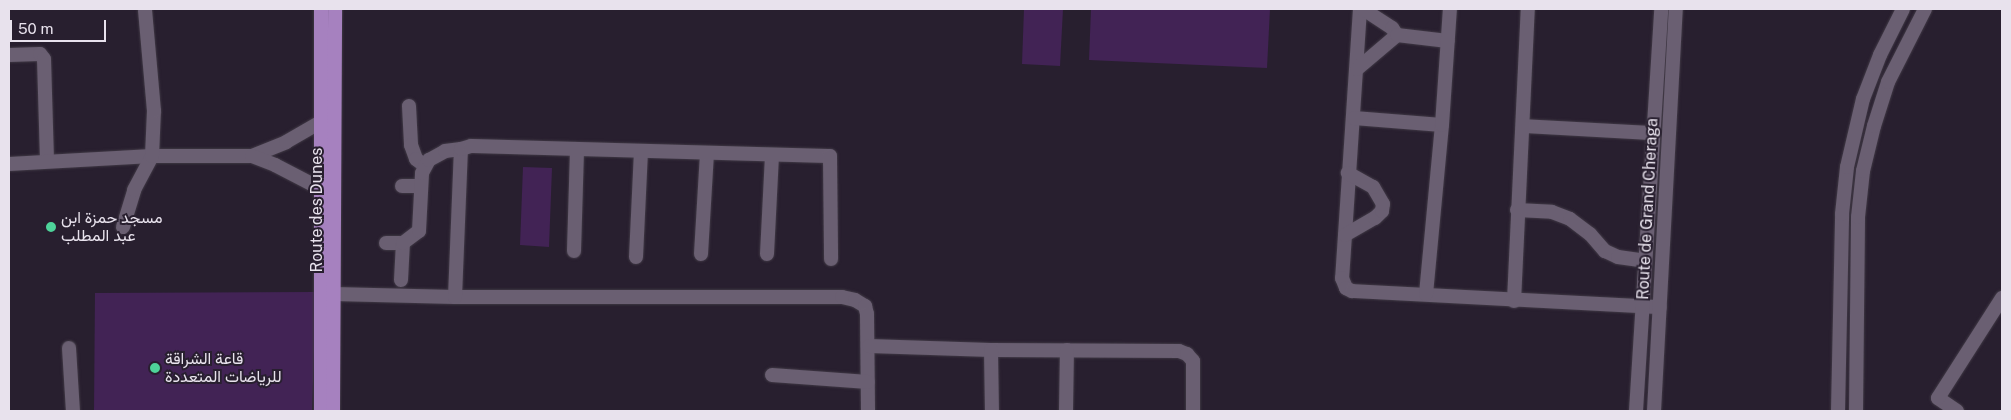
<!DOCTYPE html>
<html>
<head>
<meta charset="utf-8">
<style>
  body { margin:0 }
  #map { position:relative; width:2011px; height:420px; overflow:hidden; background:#281f2f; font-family:"Public Sans",Vazirmatn,sans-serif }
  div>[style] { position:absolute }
  .green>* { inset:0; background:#422355 }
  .roads { filter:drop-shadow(0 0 1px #403945) drop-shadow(0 0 1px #403945) }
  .minor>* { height:14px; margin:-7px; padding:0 7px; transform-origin:7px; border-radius:7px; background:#6a5f72 }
  .tertiary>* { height:14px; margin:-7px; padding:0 7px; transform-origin:7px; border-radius:7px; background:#6a5f72 }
  .primary>* { height:14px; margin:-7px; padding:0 7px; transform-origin:7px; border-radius:7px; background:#a681bf }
  .dots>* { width:14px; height:14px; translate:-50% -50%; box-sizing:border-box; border:2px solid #281f2f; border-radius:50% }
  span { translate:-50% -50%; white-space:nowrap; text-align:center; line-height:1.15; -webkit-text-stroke:4px #281f2f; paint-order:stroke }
  .street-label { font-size:16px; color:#e8e2ed }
  .poi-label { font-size:16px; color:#e8e2ed }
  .left { translate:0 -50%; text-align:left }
  .frame { position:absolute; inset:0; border:10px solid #e8e2ed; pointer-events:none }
  .scale { position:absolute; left:10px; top:20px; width:96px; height:22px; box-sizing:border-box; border:2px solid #e8e2ed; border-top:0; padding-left:6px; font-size:15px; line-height:18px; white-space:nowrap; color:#e8e2ed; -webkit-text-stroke:4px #281f2f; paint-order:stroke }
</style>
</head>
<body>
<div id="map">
  <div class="green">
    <div style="clip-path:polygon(1024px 9px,1063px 9px,1060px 66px,1022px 64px)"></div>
    <div style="clip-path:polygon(1091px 9px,1270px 9px,1267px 68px,1089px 60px)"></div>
    <div style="clip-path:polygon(523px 167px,552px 168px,549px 247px,520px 245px)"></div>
    <div style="clip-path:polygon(316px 292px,312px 411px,94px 411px,95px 293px)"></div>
  </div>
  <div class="roads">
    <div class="minor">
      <div style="left:1360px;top:9px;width:270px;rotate:93.8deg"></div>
      <div style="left:1342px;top:278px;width:11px;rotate:68deg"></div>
      <div style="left:1346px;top:288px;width:7px;rotate:27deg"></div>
      <div style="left:1352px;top:291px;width:308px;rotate:3deg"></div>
      <div style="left:1363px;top:9px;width:35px;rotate:33deg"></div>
      <div style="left:1392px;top:28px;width:9px;rotate:54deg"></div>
      <div style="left:9px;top:55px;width:31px;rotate:-2deg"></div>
      <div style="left:40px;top:54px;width:6px;rotate:51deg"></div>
      <div style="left:44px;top:59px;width:102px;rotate:88.3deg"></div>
      <div style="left:1357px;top:69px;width:52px;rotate:-40.4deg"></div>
      <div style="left:1397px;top:35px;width:51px;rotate:6.7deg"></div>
      <div style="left:409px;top:106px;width:39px;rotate:87deg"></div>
      <div style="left:411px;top:145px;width:15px;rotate:70deg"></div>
      <div style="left:416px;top:159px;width:11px;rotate:38deg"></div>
      <div style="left:1354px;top:118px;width:88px;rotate:4.5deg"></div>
      <div style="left:1523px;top:126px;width:130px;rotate:3.1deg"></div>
      <div style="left:252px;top:156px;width:37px;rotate:-22deg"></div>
      <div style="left:286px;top:142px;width:39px;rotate:-30deg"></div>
      <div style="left:9px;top:164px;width:143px;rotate:-3.2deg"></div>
      <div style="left:152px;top:156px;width:100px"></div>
      <div style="left:252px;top:156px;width:25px;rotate:21deg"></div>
      <div style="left:275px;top:165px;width:63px;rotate:27.4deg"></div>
      <div style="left:402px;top:186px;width:19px"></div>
      <div style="left:1517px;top:210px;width:35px;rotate:3deg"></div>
      <div style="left:1552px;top:212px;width:19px;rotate:21deg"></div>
      <div style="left:1570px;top:219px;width:25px;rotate:37deg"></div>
      <div style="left:1590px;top:234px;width:23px;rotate:49deg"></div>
      <div style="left:1605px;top:251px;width:14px;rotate:25deg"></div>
      <div style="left:1618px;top:257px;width:27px;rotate:8deg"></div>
      <div style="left:123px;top:227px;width:39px;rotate:-73deg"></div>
      <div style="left:134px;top:190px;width:38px;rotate:-62deg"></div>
      <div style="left:152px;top:156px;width:45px;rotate:-87.5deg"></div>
      <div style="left:154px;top:111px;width:101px;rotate:-95.1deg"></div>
      <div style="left:1345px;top:235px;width:34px;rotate:-30deg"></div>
      <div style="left:1375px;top:218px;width:10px;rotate:-45deg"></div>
      <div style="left:1382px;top:211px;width:7px;rotate:-82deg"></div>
      <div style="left:1383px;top:204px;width:20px;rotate:-120deg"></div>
      <div style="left:1373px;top:187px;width:29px;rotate:-151deg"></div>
      <div style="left:386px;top:243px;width:17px"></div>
      <div style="left:574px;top:251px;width:102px;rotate:-88.3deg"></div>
      <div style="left:701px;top:254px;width:101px;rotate:-86.6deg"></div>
      <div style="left:767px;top:254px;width:99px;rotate:-87.1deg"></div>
      <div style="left:636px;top:257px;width:106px;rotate:-87.3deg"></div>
      <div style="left:401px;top:280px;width:37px;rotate:-87deg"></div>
      <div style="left:403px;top:243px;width:20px;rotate:-37deg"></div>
      <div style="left:419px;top:231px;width:58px;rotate:-87deg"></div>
      <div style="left:422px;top:173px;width:15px;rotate:-62deg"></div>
      <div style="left:429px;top:160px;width:18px;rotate:-29deg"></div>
      <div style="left:445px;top:151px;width:16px;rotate:-7deg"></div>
      <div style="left:334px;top:294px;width:121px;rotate:1.4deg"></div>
      <div style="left:455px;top:297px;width:387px"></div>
      <div style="left:842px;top:297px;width:13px;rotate:13deg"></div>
      <div style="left:855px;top:300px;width:12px;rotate:31deg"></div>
      <div style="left:865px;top:306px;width:8px;rotate:76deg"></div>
      <div style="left:867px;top:314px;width:97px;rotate:89.4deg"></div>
      <div style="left:1426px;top:294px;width:170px;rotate:-84.6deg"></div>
      <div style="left:1442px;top:125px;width:116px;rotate:-86.1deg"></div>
      <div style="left:455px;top:297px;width:148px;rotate:-87.7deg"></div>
      <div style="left:461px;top:149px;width:10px;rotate:-17deg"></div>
      <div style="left:471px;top:146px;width:359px;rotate:1.6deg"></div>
      <div style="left:830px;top:156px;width:103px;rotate:89.4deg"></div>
      <div style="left:1514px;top:301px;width:292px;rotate:-87.3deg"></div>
      <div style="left:869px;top:346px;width:122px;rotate:1.9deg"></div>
      <div style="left:991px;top:350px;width:188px;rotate:0.3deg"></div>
      <div style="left:1179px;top:351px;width:9px;rotate:21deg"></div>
      <div style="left:1187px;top:354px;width:9px;rotate:49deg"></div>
      <div style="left:1193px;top:361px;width:50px;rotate:90deg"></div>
      <div style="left:69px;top:348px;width:63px;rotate:86.4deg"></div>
      <div style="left:991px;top:350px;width:61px;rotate:89.1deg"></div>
      <div style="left:772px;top:375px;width:96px;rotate:4.2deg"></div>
      <div style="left:1066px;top:411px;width:61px;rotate:-89.1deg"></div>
      <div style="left:1636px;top:411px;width:403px;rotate:-86.4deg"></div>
      <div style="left:1654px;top:411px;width:403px;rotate:-86.9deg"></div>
      <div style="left:1957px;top:411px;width:23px;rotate:-146deg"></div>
      <div style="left:1938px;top:398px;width:119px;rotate:-57.4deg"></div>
    </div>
    <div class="tertiary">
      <div style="left:1838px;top:411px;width:197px;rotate:-88.8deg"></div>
      <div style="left:1842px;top:214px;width:47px;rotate:-83.9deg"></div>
      <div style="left:1847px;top:167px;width:70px;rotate:-76.8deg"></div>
      <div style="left:1863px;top:99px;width:47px;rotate:-68.9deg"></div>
      <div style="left:1880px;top:55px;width:51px;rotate:-63.4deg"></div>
      <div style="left:1856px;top:411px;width:194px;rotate:-89.4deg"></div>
      <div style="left:1858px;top:217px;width:46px;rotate:-83.8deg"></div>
      <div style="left:1863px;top:171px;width:46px;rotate:-76.3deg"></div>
      <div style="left:1874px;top:126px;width:46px;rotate:-72.3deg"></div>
      <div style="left:1888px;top:82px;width:82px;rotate:-63.1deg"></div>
    </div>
    <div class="primary">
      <div style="left:321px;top:411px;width:402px;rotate:-90deg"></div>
      <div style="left:333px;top:411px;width:402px;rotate:-89.7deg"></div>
    </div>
  </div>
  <div class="dots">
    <div style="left:51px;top:227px;background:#4ed39a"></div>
    <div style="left:155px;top:368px;background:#4ed39a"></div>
  </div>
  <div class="street-label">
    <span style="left:1648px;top:209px;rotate:-87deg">Route de Grand Cheraga</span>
    <span style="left:317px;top:210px;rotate:-90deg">Route des Dunes</span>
  </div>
  <div class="poi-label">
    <span class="left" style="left:61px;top:227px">مسجد حمزة ابن<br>عبد المطلب</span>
    <span class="left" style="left:165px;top:368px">قاعة الشراقة<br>للرياضات المتعددة</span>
  </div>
  <div class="frame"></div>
  <div class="scale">50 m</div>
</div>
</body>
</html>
